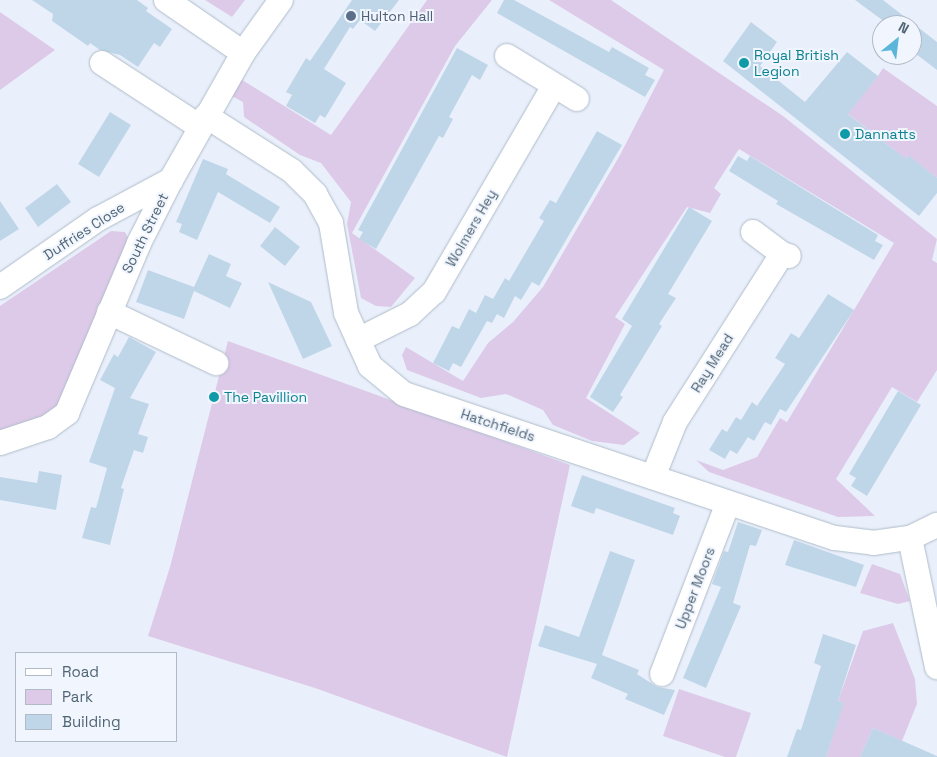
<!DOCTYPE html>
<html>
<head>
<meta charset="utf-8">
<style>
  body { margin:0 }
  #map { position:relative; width:937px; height:757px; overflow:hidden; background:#eaf0fb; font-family:"Space Grotesk",sans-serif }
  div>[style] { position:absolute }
  .green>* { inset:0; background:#ddcae8 }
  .building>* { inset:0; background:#bfd6e9 }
  .roads { filter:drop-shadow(0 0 1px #aebcca) drop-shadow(0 0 1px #aebcca) }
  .minor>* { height:24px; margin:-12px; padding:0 12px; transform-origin:12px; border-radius:12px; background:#fff }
  .dots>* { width:14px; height:14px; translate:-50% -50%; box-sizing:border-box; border:2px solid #f1f5fe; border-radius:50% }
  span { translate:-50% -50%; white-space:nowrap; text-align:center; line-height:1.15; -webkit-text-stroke:4px #f1f5fe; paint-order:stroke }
  .service-label { font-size:14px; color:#4e5e75 }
  .left { translate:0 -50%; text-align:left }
  .culture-label { font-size:14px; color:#0d838f }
  .street-label { font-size:14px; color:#4f6574 }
  .legend { position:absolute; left:15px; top:652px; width:162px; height:90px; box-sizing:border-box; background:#f1f5fe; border:1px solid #b0bbc7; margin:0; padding:6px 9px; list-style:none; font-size:15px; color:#4f6574 }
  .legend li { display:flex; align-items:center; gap:10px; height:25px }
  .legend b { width:25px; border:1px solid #b0bbc7 }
  .north { position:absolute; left:872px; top:15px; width:50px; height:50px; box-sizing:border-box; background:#f1f5fe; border:1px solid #b0bbc7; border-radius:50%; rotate:29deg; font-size:14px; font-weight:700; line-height:20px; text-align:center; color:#4f6574 }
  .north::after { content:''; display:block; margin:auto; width:18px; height:22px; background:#5bb6d9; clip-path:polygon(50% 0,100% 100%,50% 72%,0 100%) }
</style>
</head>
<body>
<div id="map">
  <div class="green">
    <div style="clip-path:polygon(205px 0,245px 0,232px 17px)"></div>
    <div style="clip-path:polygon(427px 0,492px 0,455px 46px,352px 233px,415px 278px,391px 307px,376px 306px,361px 298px,347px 224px,351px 202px,321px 163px,300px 155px,244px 117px,243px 102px,224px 92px,234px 75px,331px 135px)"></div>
    <div style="clip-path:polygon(549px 0,611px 0,783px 116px,937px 239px,932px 260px,937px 263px,937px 370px,917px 402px,892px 387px,836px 479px,875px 516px,838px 517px,709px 472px,696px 460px,723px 470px,757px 457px,780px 418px,787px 422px,894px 243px,739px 149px,714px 188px,721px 194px,710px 213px,687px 207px,615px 317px,625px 324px,586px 398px,640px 433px,624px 445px,592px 441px,553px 425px,543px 410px,506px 394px,481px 398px,407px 370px,402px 355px,406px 347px,463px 381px,488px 343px,513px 322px,543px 287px,620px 155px,664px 70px)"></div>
    <div style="clip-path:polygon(0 12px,55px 50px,0 90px)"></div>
    <div style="clip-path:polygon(883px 68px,937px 106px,937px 178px,908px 156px,897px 170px,897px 152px,833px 102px,878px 76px)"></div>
    <div style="clip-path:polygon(111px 231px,125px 232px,133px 248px,67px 400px,42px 419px,0 437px,0 306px)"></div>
    <div style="clip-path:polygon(228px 341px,570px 465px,507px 757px,315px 688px,148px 636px,170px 567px)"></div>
    <div style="clip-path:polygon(872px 564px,900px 574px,910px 601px,898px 604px,860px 593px)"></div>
    <div style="clip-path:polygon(893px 623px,915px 679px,917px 704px,902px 741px,873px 728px,860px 757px,826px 757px,843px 703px,838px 701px,863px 631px)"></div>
    <div style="clip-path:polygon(679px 689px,751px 713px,736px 757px,725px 757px,663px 736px)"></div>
  </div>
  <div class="building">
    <div style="clip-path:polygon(32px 0,137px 0,148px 8px,146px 11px,172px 29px,160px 47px,154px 43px,138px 67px,120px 55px,100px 50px,90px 43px,88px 46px,52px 21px,53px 14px)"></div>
    <div style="clip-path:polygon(352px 0,399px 0,375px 31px,360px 20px,353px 29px,350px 27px,324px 69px,346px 83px,325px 118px,320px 115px,315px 123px,286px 106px,292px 95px,286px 92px,306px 58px,310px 61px)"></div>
    <div style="clip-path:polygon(504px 0,514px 0,609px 52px,612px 47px,649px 68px,645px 75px,655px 80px,645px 97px,497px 13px)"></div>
    <div style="clip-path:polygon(855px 0,883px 0,937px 42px,937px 70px,912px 51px,912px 25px,889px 25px)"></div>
    <div style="clip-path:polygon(751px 22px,777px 42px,760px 66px,805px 102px,847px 52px,878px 76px,848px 114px,906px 159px,908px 155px,937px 178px,937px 193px,919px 216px,723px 61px)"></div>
    <div style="clip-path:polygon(457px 48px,488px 65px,480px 80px,472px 75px,449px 117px,453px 119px,443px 138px,439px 136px,376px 249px,359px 239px,363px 232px,358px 230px)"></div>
    <div style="clip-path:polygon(110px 112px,131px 125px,99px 177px,78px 164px)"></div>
    <div style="clip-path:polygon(597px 131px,622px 145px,539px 286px,532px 282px,521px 300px,515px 296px,504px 318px,497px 314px,492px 323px,487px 321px,461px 367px,453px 363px,449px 371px,433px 363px,452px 326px,459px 329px,469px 309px,476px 313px,485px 295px,493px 299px,505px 278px,509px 281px,544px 221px,539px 218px,550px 200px,556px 203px)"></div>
    <div style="clip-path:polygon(738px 156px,747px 161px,750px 156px,878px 235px,875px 241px,883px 245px,874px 260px,776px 204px,778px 201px,729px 171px)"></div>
    <div style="clip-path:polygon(203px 159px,228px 169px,226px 174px,280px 207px,270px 223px,218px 192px,197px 240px,179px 232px,182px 224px,176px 222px)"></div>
    <div style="clip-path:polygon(57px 184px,71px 202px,38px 227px,25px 208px)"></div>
    <div style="clip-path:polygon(0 201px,19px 229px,0 241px)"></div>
    <div style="clip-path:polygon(689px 207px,712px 221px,668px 294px,676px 298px,659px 324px,662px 326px,620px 395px,623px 397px,613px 412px,590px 397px,632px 326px,622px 319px)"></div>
    <div style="clip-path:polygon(275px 227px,300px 247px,285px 266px,260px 246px)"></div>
    <div style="clip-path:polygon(209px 254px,231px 264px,226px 276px,242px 283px,230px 308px,194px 291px,184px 319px,136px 302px,148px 270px,194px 287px)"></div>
    <div style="clip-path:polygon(268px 282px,311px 302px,332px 346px,303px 359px)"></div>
    <div style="clip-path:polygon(828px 294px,854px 310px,786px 412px,780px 409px,771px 425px,765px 422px,754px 441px,748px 437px,737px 454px,730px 450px,725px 459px,709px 450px,722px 429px,727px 432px,736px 417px,741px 420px,752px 402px,757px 406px,785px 364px,775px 358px,791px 333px,799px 338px)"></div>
    <div style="clip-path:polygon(129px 337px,156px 352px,130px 398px,149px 404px,138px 434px,148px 437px,143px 453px,134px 450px,121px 488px,124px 489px,110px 545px,82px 538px,91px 507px,96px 508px,107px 468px,89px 462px,115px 388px,100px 380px,114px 354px,118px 357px)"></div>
    <div style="clip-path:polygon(898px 391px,921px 405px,867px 496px,851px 486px,856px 478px,849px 474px)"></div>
    <div style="clip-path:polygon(39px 471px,62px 475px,56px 510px,0 500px,0 477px,37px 483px)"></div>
    <div style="clip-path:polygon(582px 475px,675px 508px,673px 513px,680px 516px,673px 535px,596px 508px,594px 514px,571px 506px)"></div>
    <div style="clip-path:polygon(738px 522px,762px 530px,756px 546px,750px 545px,733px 603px,741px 606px,706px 688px,683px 678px,721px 587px,712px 584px,724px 551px,728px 552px)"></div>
    <div style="clip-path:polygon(794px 540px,864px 565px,856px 587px,785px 565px)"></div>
    <div style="clip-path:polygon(610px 551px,635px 560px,602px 655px,639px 670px,637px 674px,657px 687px,675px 690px,664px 715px,625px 699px,628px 694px,591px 678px,597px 664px,538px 646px,545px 625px,579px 637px)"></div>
    <div style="clip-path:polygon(823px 634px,856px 645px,838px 701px,844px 703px,826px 757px,787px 757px,797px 729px,801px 730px,821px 666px,814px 663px)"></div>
    <div style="clip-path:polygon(873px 728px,937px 756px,937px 757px,860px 757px)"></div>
  </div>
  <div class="roads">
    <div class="minor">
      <div style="left:166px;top:0;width:93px;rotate:34.5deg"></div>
      <div style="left:507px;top:56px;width:82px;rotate:31.6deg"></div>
      <div style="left:102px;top:63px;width:117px;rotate:33.1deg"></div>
      <div style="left:206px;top:116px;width:102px;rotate:32.6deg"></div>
      <div style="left:292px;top:171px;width:33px;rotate:45deg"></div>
      <div style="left:315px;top:194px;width:33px;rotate:61deg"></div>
      <div style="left:331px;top:223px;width:91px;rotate:80.5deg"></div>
      <div style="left:346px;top:313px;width:58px;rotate:65.6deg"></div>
      <div style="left:370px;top:366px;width:44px;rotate:39.5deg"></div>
      <div style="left:404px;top:394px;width:454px;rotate:18.5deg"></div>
      <div style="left:835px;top:538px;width:38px;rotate:7deg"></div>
      <div style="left:873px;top:543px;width:37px;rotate:-8deg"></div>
      <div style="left:910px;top:538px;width:30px;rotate:-26deg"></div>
      <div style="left:753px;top:232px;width:36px;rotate:37deg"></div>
      <div style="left:782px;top:254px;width:7px;rotate:16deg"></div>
      <div style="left:0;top:287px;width:119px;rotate:-34.8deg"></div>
      <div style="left:98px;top:219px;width:83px;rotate:-28.1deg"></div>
      <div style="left:109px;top:312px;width:119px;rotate:25.5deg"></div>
      <div style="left:358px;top:340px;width:58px;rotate:-26.6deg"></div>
      <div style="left:410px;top:314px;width:33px;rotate:-43deg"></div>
      <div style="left:434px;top:292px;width:238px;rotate:-59.8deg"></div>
      <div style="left:0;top:443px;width:51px;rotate:-18.4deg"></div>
      <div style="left:48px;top:427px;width:24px;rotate:-36deg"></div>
      <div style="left:67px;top:413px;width:185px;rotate:-67deg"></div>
      <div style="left:139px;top:243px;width:71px;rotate:-63.1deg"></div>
      <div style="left:171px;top:180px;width:146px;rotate:-60.4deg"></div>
      <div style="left:243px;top:53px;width:65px;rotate:-54.4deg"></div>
      <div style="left:653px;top:477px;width:59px;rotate:-68.2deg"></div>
      <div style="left:675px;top:422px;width:199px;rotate:-57.5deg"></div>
      <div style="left:910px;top:538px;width:132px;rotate:78.2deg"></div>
      <div style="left:662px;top:674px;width:183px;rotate:-68.9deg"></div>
    </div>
  </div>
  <div class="dots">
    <div style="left:351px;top:16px;background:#5c6f8a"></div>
    <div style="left:744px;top:63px;background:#0f9aa8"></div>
    <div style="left:845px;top:134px;background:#0f9aa8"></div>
    <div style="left:214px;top:397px;background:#0f9aa8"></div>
  </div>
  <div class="service-label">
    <span class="left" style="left:361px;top:16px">Hulton Hall</span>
  </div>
  <div class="culture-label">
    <span class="left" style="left:754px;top:63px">Royal British<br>Legion</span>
    <span class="left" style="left:855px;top:134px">Dannatts</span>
    <span class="left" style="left:224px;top:397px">The Pavillion</span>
  </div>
  <div class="street-label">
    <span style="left:471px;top:228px;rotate:-60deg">Wolmers Hey</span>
    <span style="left:84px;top:231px;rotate:-33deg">Duffries Close</span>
    <span style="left:145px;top:233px;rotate:-64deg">South Street</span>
    <span style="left:712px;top:363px;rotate:-58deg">Ray Mead</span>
    <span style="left:498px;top:425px;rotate:18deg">Hatchfields</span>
    <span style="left:695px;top:588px;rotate:-69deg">Upper Moors</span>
  </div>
  <ul class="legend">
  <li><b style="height:6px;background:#fff"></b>Road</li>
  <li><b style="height:14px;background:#ddcae8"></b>Park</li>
  <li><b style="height:14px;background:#bfd6e9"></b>Building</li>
  </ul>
  <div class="north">N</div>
</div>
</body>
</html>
